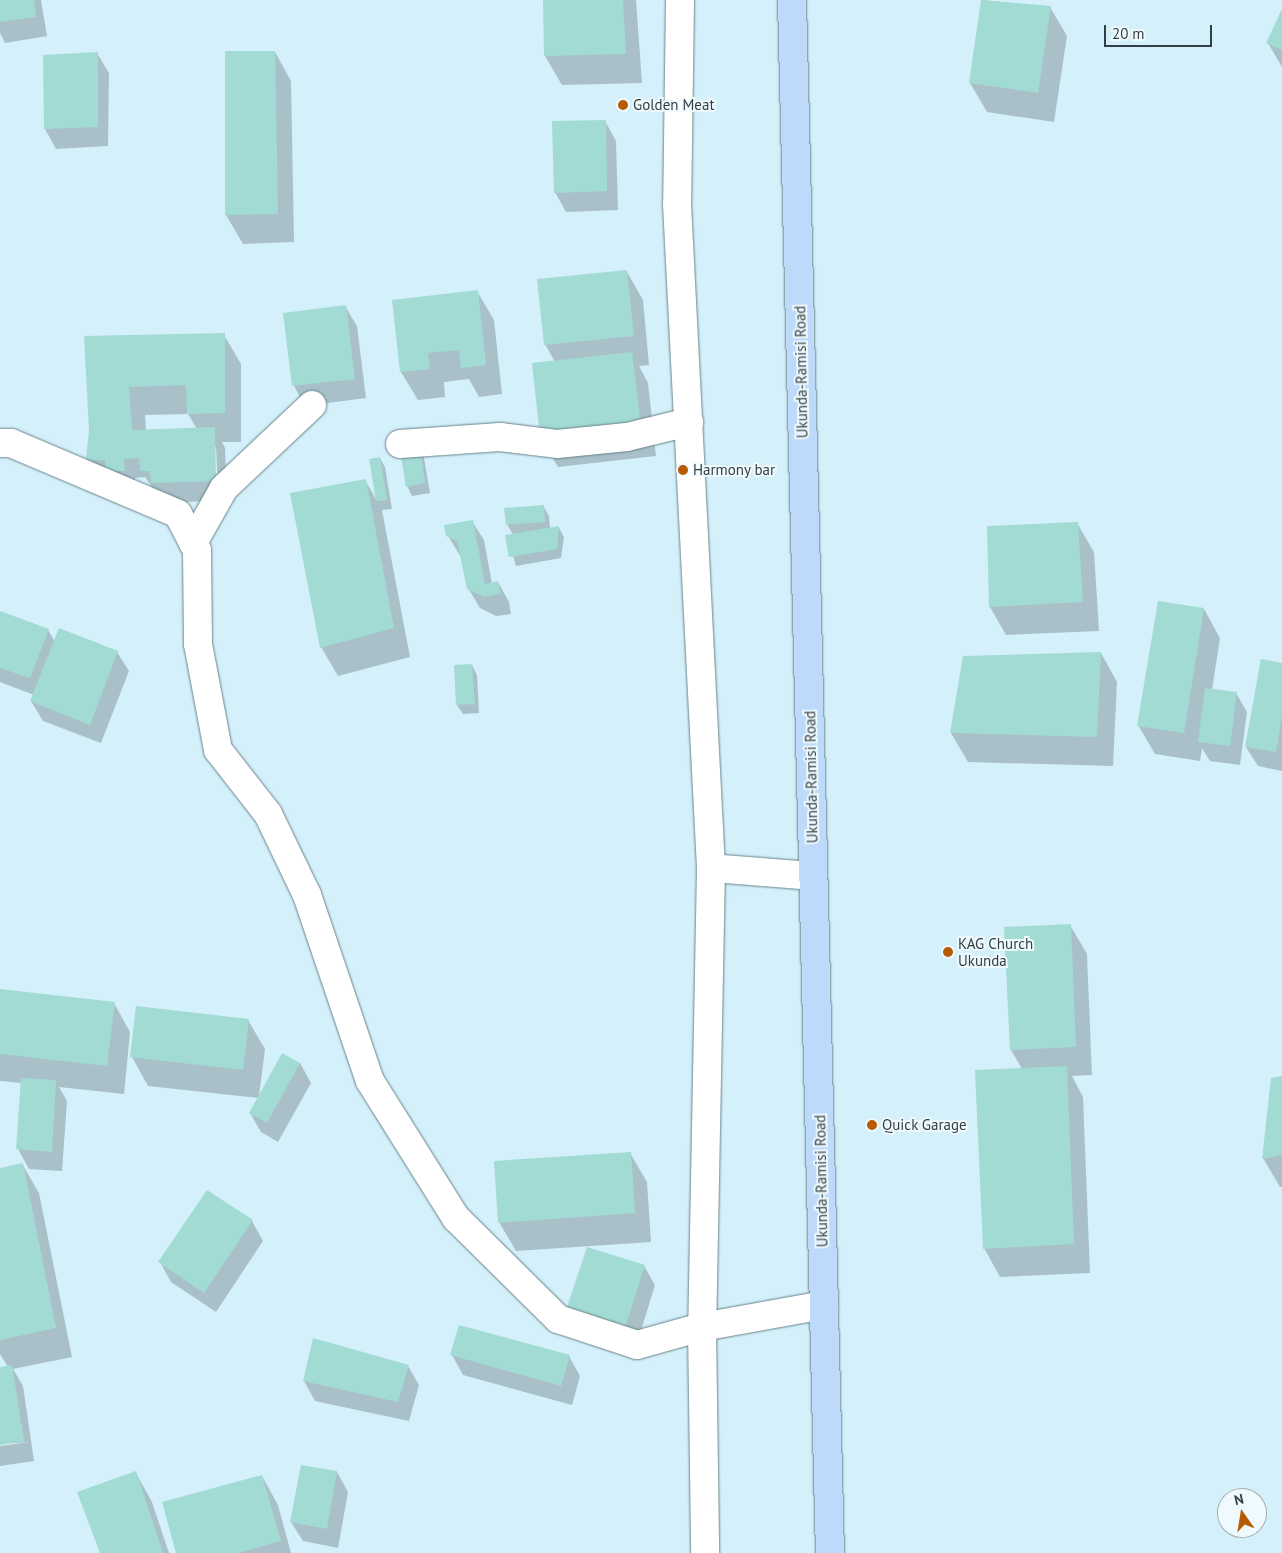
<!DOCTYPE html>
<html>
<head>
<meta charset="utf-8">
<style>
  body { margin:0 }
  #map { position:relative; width:1282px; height:1553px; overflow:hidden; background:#d4f0fa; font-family:"PT Sans",sans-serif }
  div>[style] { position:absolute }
  .shadow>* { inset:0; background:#0003 }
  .building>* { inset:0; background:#a2dbd4 }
  .roads { filter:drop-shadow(0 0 1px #69838b) drop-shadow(0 0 1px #69838b) }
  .minor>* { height:28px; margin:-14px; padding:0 14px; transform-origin:14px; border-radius:14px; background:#fff }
  .trunk>* { height:28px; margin:-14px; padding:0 14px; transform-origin:14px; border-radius:14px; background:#bedafb }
  .dots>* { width:14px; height:14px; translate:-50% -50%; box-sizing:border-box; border:2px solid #effafe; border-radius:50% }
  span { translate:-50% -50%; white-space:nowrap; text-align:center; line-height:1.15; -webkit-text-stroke:4px #effafe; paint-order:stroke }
  .poi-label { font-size:15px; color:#343f43 }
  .left { translate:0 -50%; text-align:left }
  .street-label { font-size:15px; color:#343f43 }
  .north { position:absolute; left:1217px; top:1488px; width:50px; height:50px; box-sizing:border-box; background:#effafe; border:1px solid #a4afb3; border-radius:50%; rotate:347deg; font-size:14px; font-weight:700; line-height:20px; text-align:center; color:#343f43 }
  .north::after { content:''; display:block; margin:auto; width:18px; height:22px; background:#b75b03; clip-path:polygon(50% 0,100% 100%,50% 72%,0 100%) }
  .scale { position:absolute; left:1104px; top:25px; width:108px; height:22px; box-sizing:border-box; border:2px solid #343f43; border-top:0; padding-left:6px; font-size:15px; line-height:18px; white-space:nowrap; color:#343f43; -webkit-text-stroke:4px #effafe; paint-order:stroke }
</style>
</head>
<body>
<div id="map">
  <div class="shadow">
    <div style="clip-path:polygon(0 0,41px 0,47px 36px,5px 43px,0 33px)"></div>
    <div style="clip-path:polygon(545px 0,636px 0,642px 83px,562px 85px,545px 56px)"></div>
    <div style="clip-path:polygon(982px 0,1050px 7px,1067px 36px,1054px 122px,987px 112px,970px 83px)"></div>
    <div style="clip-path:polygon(1282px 12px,1282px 67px,1268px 43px)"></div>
    <div style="clip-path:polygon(275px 52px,291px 81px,294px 242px,243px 244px,226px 215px)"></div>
    <div style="clip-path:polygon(97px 53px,109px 73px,108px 146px,56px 149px,45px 129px,44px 56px)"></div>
    <div style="clip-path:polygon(605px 121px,616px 141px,618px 210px,566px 212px,555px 192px)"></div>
    <div style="clip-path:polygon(627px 272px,643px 300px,649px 365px,639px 366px,648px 383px,656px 456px,558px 467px,541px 438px,555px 362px,545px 344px)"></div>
    <div style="clip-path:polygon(477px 291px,494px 320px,502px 394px,479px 397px,469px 379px,444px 382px,445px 397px,418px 400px,401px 372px)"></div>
    <div style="clip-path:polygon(345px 306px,357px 326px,366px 398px,305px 406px,294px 386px,285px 314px)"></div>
    <div style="clip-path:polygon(evenodd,224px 335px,241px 364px,241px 442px,222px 442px,225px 448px,227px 500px,163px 503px,145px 477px,135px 478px,135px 490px,98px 479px,87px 460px,90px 430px,85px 337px,224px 335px,188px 414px,197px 429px,146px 430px,145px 415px,188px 414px,224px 335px,214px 447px,216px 447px,218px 487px,215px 487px,214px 447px)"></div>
    <div style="clip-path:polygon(419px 448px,424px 458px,430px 493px,412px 496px,407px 486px)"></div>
    <div style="clip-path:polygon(380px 458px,385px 467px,392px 509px,382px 510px,410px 657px,338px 676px,321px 647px,365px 480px,376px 499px)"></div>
    <div style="clip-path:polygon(543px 506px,549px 516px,550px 529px,559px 528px,564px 537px,561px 558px,516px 566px,507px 536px,513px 535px,507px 524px)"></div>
    <div style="clip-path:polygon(472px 521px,484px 540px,492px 584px,498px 582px,509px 602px,511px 614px,496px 616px,480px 608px,468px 588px,461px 557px,448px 536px)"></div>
    <div style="clip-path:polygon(1077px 523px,1094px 552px,1099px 631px,1006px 635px,990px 607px)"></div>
    <div style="clip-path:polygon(1204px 609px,1220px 638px,1212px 690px,1236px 693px,1247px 712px,1240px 765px,1210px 761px,1202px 748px,1200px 761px,1155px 754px,1138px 725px)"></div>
    <div style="clip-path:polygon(0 613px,48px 630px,55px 642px,117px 652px,129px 671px,101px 743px,43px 721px,31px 701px,34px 695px,0 682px)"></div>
    <div style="clip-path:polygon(1101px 653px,1117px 682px,1113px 766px,968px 762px,951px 733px)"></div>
    <div style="clip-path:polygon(1282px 664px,1282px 771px,1258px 766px,1246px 747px)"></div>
    <div style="clip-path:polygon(472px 665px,477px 675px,479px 713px,463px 714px,457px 705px)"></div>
    <div style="clip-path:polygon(1070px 925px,1087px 954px,1092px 1075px,1072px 1076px,1083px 1097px,1090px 1273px,1000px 1277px,984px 1248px,1022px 1069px,1011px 1050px)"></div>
    <div style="clip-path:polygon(0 990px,114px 1003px,130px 1032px,124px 1094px,59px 1087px,67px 1101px,62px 1171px,29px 1169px,18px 1149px,22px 1083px,0 1081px)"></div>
    <div style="clip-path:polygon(248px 1020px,265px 1049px,259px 1096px,300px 1063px,311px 1083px,278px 1142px,261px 1132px,250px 1113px,258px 1098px,148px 1086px,132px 1057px)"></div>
    <div style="clip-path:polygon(1282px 1077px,1282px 1187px,1280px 1187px,1263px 1158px)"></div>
    <div style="clip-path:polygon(630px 1153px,647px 1182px,651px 1242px,516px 1251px,499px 1222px)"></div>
    <div style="clip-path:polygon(22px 1164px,39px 1193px,72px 1357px,13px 1369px,23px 1386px,34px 1461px,0 1466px,0 1446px,30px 1442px,0 1444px,0 1369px,8px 1367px,0 1354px,0 1169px)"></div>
    <div style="clip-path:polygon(252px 1221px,263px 1241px,216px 1312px,171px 1282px,160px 1262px)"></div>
    <div style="clip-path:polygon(587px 1248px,644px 1266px,655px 1285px,635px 1350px)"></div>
    <div style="clip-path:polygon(452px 1355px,569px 1356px,580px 1376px,572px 1405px,463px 1375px)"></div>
    <div style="clip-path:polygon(408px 1366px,419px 1385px,409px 1421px,315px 1401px,304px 1381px)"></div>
    <div style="clip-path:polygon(337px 1472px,348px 1492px,338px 1548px,303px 1541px,291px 1522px)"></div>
    <div style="clip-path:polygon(136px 1473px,152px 1502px,169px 1553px,101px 1553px)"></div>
    <div style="clip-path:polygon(262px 1476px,278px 1505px,291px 1553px,177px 1553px)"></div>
  </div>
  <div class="building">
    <div style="clip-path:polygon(0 0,34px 0,36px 17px,0 22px)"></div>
    <div style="clip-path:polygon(543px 0,623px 0,626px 54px,544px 56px)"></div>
    <div style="clip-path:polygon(981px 0,1051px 6px,1038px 93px,969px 83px)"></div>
    <div style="clip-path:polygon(1282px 9px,1282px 50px,1266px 43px)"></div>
    <div style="clip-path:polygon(225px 51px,275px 51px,278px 214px,225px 215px)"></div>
    <div style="clip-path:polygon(98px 52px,98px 127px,44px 129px,43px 55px)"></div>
    <div style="clip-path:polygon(606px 120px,607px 191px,554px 193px,552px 121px)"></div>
    <div style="clip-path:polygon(627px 270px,634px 336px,544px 345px,537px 279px)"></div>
    <div style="clip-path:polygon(478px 290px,486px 365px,461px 368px,459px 350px,428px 353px,430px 369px,400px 372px,392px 300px)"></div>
    <div style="clip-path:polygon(346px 305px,355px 379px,292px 386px,283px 313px)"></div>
    <div style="clip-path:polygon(225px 333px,225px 413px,187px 414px,186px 385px,129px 387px,132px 430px,215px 427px,216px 481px,151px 483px,150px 471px,140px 471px,139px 458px,124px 459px,125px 471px,105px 471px,105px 460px,86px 460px,89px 430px,84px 336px)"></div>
    <div style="clip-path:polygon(632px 352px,641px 427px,540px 438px,532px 363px)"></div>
    <div style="clip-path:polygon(420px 447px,425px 483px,406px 487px,400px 450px)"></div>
    <div style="clip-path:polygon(380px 457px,387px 500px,376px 501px,369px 459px)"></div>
    <div style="clip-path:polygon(366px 479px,394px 628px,320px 648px,290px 493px)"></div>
    <div style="clip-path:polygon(544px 505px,545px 522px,506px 525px,504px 508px)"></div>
    <div style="clip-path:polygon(473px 520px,485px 584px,498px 581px,501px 594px,484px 597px,467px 589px,457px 541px,446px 536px,444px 525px)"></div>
    <div style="clip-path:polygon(1078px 522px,1083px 602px,989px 607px,987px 526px)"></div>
    <div style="clip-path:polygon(559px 526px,557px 549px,509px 557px,505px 535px)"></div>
    <div style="clip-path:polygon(1158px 601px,1204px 608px,1184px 733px,1137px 726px)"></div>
    <div style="clip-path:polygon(0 611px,49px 629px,30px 678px,0 668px)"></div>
    <div style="clip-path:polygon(59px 628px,118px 651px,90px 725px,30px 701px)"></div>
    <div style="clip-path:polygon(1101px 652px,1097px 737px,950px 733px,963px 656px)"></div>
    <div style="clip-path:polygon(1261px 659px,1282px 663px,1282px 716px,1276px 752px,1245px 747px)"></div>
    <div style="clip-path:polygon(472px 664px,475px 704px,456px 705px,454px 665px)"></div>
    <div style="clip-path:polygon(1205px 688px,1237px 692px,1230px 746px,1198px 742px)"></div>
    <div style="clip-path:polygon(1071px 924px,1076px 1047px,1010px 1050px,1004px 927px)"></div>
    <div style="clip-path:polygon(0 989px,115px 1002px,107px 1066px,0 1054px)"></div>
    <div style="clip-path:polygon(136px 1006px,249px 1019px,243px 1070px,130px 1057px)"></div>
    <div style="clip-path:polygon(282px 1053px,300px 1063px,267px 1123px,249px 1113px)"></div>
    <div style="clip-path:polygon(1067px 1066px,1074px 1244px,983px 1249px,975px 1070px)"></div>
    <div style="clip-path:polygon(1282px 1076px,1282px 1155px,1262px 1159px,1271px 1078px)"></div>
    <div style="clip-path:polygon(21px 1078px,56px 1080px,52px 1152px,16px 1149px)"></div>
    <div style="clip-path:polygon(631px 1152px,635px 1213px,498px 1223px,494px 1161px)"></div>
    <div style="clip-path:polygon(23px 1163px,56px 1328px,0 1340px,0 1168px)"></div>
    <div style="clip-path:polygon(207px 1190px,253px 1220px,204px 1293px,158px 1262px)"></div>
    <div style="clip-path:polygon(587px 1247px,645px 1265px,624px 1331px,565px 1313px)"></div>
    <div style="clip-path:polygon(459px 1325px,570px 1355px,561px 1386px,450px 1355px)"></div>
    <div style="clip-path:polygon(313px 1338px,409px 1365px,398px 1402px,303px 1381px)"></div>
    <div style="clip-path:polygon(12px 1365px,24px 1441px,0 1445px,0 1367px)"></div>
    <div style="clip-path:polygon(301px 1465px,337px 1471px,327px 1529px,290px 1522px)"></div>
    <div style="clip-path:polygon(136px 1471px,163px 1553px,100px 1553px,77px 1492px)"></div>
    <div style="clip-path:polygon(262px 1475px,281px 1541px,238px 1553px,176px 1553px,162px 1502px)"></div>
  </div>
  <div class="roads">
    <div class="minor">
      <div style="left:680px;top:0;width:204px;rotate:90.8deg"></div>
      <div style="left:677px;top:204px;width:665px;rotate:87.07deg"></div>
      <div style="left:711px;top:868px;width:459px;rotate:91.1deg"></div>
      <div style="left:702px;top:1327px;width:226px;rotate:89.2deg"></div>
      <div style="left:0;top:443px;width:11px"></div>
      <div style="left:11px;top:443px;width:181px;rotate:23deg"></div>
      <div style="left:178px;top:514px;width:41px;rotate:62.2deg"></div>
      <div style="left:197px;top:550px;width:94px;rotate:89.4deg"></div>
      <div style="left:198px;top:644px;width:108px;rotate:79.3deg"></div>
      <div style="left:218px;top:750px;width:81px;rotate:52deg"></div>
      <div style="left:268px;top:814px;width:90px;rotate:64.3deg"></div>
      <div style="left:307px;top:895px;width:196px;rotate:71.3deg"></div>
      <div style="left:370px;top:1081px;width:162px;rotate:57.9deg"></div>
      <div style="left:456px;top:1218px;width:144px;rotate:44.7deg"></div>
      <div style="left:558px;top:1319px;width:83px;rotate:18.2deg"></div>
      <div style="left:637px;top:1345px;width:67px;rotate:-15.5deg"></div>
      <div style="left:702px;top:1327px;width:124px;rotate:-10.2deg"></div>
      <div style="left:400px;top:444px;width:100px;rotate:-4deg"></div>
      <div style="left:500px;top:437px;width:57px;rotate:7deg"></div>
      <div style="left:557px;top:444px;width:70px;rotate:-5.7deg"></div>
      <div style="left:627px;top:437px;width:64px;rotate:-13.6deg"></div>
      <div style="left:193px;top:543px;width:63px;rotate:-60.6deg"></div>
      <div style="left:224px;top:488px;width:121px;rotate:-43.3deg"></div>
      <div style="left:711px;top:868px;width:102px;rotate:4.5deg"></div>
    </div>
    <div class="trunk">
      <div style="left:792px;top:0;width:1553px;rotate:88.6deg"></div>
    </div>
  </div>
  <div class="dots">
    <div style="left:623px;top:105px;background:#b75b03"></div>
    <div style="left:683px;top:470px;background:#b75b03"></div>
    <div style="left:948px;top:952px;background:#b75b03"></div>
    <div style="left:872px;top:1125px;background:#b75b03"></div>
  </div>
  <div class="poi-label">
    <span class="left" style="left:633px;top:105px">Golden Meat</span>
    <span class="left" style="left:693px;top:470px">Harmony bar</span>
    <span class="left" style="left:958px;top:952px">KAG Church<br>Ukunda</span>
    <span class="left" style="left:882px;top:1125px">Quick Garage</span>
  </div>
  <div class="street-label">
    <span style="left:801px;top:372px;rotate:-91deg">Ukunda-Ramisi Road</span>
    <span style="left:811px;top:777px;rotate:-91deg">Ukunda-Ramisi Road</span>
    <span style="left:821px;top:1181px;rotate:-91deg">Ukunda-Ramisi Road</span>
  </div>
  <div class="north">N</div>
  <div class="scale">20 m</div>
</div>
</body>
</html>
